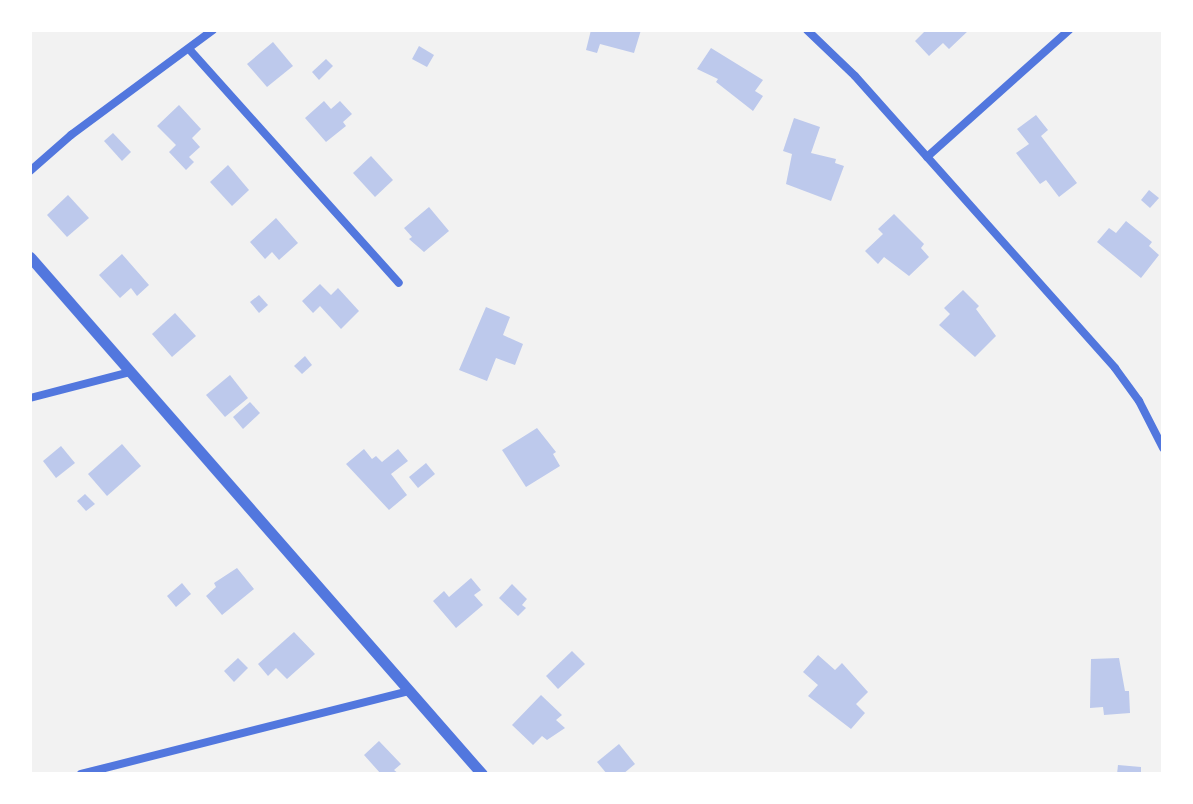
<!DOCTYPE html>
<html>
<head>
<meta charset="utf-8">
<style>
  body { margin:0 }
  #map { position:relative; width:1193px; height:804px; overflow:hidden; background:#f2f2f2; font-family:Overpass,sans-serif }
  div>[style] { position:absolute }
  .building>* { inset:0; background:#bdc9ec }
  .minor>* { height:8px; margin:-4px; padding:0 4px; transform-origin:4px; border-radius:4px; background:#5277de }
  .tertiary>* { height:11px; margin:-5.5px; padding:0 5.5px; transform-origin:5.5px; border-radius:5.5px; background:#5277de }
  span { translate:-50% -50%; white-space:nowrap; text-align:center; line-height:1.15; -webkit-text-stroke:6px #fff; paint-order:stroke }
  .frame { position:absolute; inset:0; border:32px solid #fff; pointer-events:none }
</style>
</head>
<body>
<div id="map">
  <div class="building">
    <div style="clip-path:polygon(591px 30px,641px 30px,634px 53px,600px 44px,597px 53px,586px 50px)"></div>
    <div style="clip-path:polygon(926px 30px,969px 30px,949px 49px,943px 43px,929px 56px,915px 41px)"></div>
    <div style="clip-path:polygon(273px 42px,293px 66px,267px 87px,247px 64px)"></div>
    <div style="clip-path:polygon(419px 46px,434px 55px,427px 67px,412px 59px)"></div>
    <div style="clip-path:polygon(711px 48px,763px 80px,755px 91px,763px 96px,753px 111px,716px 82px,718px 79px,697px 69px)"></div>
    <div style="clip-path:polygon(326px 59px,333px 66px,319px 80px,312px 72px)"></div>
    <div style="clip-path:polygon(324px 101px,331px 109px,340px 101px,352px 114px,343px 122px,346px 126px,326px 142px,305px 118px)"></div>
    <div style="clip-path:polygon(179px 105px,201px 129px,192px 138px,200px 147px,189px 157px,194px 162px,186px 170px,169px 152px,176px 145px,157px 126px)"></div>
    <div style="clip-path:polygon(1036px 115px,1048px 130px,1041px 136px,1077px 183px,1059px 197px,1046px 180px,1040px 184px,1016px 153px,1029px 144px,1017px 129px)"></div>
    <div style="clip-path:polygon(794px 118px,820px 127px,811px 153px,836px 159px,835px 163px,844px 166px,831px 201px,786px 184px,792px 154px,783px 151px)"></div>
    <div style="clip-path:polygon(113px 133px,131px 152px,122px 161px,104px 141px)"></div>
    <div style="clip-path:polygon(371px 156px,393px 180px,375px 197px,353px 173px)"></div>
    <div style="clip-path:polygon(228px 165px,249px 190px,232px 206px,210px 182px)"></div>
    <div style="clip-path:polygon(1149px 190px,1159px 198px,1150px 208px,1141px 200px)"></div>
    <div style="clip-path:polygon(68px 195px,89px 218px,67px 237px,47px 215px)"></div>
    <div style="clip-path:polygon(429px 207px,449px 231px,424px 252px,409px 239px,412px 237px,404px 228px)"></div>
    <div style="clip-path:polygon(894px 214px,924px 244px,921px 248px,929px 257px,909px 276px,884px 257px,878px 264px,865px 251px,883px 234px,878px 229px)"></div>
    <div style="clip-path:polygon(276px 218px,298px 243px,279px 260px,272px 252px,265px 259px,250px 242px)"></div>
    <div style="clip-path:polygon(1126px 221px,1152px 242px,1149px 246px,1159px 255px,1141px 278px,1097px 242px,1109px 228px,1116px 233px)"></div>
    <div style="clip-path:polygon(122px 254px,149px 285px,137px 296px,131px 288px,120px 298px,99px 275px)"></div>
    <div style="clip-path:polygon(320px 284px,331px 295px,338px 288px,359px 311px,341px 329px,320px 306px,313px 313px,302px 301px)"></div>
    <div style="clip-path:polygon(963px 290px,979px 306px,976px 309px,996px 336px,975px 357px,939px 325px,950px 314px,944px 308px)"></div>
    <div style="clip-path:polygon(259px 295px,268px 305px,259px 313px,250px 302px)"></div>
    <div style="clip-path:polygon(486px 307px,510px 317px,503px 335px,523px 344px,515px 365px,496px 358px,487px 381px,459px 370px)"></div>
    <div style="clip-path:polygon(175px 313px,196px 336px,172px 357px,152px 334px)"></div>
    <div style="clip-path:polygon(305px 356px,312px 365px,302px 374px,294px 366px)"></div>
    <div style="clip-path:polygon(230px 375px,248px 398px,225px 417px,206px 395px)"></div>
    <div style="clip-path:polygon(250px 402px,260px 413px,243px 429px,233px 417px)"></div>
    <div style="clip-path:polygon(537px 428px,556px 452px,553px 454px,560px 466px,526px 487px,502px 450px)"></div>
    <div style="clip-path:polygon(122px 444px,141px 466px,107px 496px,88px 474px)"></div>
    <div style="clip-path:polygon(61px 446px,75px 463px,56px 478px,43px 461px)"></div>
    <div style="clip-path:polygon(364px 449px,372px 459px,376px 456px,382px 462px,398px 449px,408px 461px,391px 474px,407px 495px,389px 510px,346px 464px)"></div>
    <div style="clip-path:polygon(426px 463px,435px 474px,418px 488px,409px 477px)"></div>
    <div style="clip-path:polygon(85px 494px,95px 504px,86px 511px,77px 501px)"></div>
    <div style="clip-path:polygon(237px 568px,254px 589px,222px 615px,206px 596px,216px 587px,214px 583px)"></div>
    <div style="clip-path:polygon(471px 578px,481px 590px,474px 595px,483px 605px,456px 628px,433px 601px,444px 591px,449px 597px)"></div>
    <div style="clip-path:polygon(182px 583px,191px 594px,176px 607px,167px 596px)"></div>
    <div style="clip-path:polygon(512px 584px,527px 599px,522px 605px,526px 608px,518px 616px,499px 598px)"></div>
    <div style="clip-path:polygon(294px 632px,315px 654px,287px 679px,276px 668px,268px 676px,258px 664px)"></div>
    <div style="clip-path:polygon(572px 651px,585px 664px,558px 689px,546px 676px)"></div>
    <div style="clip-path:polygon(818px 655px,835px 670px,842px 663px,868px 692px,856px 704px,865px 713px,851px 729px,808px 696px,818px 685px,803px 672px)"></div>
    <div style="clip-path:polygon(238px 658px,248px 668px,234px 682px,224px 671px)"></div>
    <div style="clip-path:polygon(1119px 658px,1125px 691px,1129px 691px,1130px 713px,1104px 715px,1103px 707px,1090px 708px,1091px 659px)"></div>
    <div style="clip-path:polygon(541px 695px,562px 715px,556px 720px,565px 728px,547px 740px,542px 736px,533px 745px,512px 725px)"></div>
    <div style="clip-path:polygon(379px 741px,401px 764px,394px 770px,399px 774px,381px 774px,364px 755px)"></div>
    <div style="clip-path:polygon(619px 744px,635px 764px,623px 774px,607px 774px,597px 762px)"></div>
    <div style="clip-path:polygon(1118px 765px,1141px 767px,1141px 774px,1117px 774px)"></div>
  </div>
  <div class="minor">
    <div style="left:807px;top:30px;width:66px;rotate:43.8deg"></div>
    <div style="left:855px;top:76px;width:391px;rotate:48.3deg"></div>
    <div style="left:1115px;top:368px;width:41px;rotate:54deg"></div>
    <div style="left:1139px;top:401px;width:53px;rotate:62.9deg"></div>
    <div style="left:189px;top:49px;width:314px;rotate:48.1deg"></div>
    <div style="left:927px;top:157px;width:191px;rotate:-41.8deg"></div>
    <div style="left:30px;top:171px;width:55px;rotate:-41.3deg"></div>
    <div style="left:71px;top:135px;width:177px;rotate:-36.5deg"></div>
    <div style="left:30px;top:398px;width:103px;rotate:-14.6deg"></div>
    <div style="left:81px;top:774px;width:339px;rotate:-14.2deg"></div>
  </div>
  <div class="tertiary">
    <div style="left:30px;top:257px;width:687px;rotate:48.84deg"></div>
  </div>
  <div class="frame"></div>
</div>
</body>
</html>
